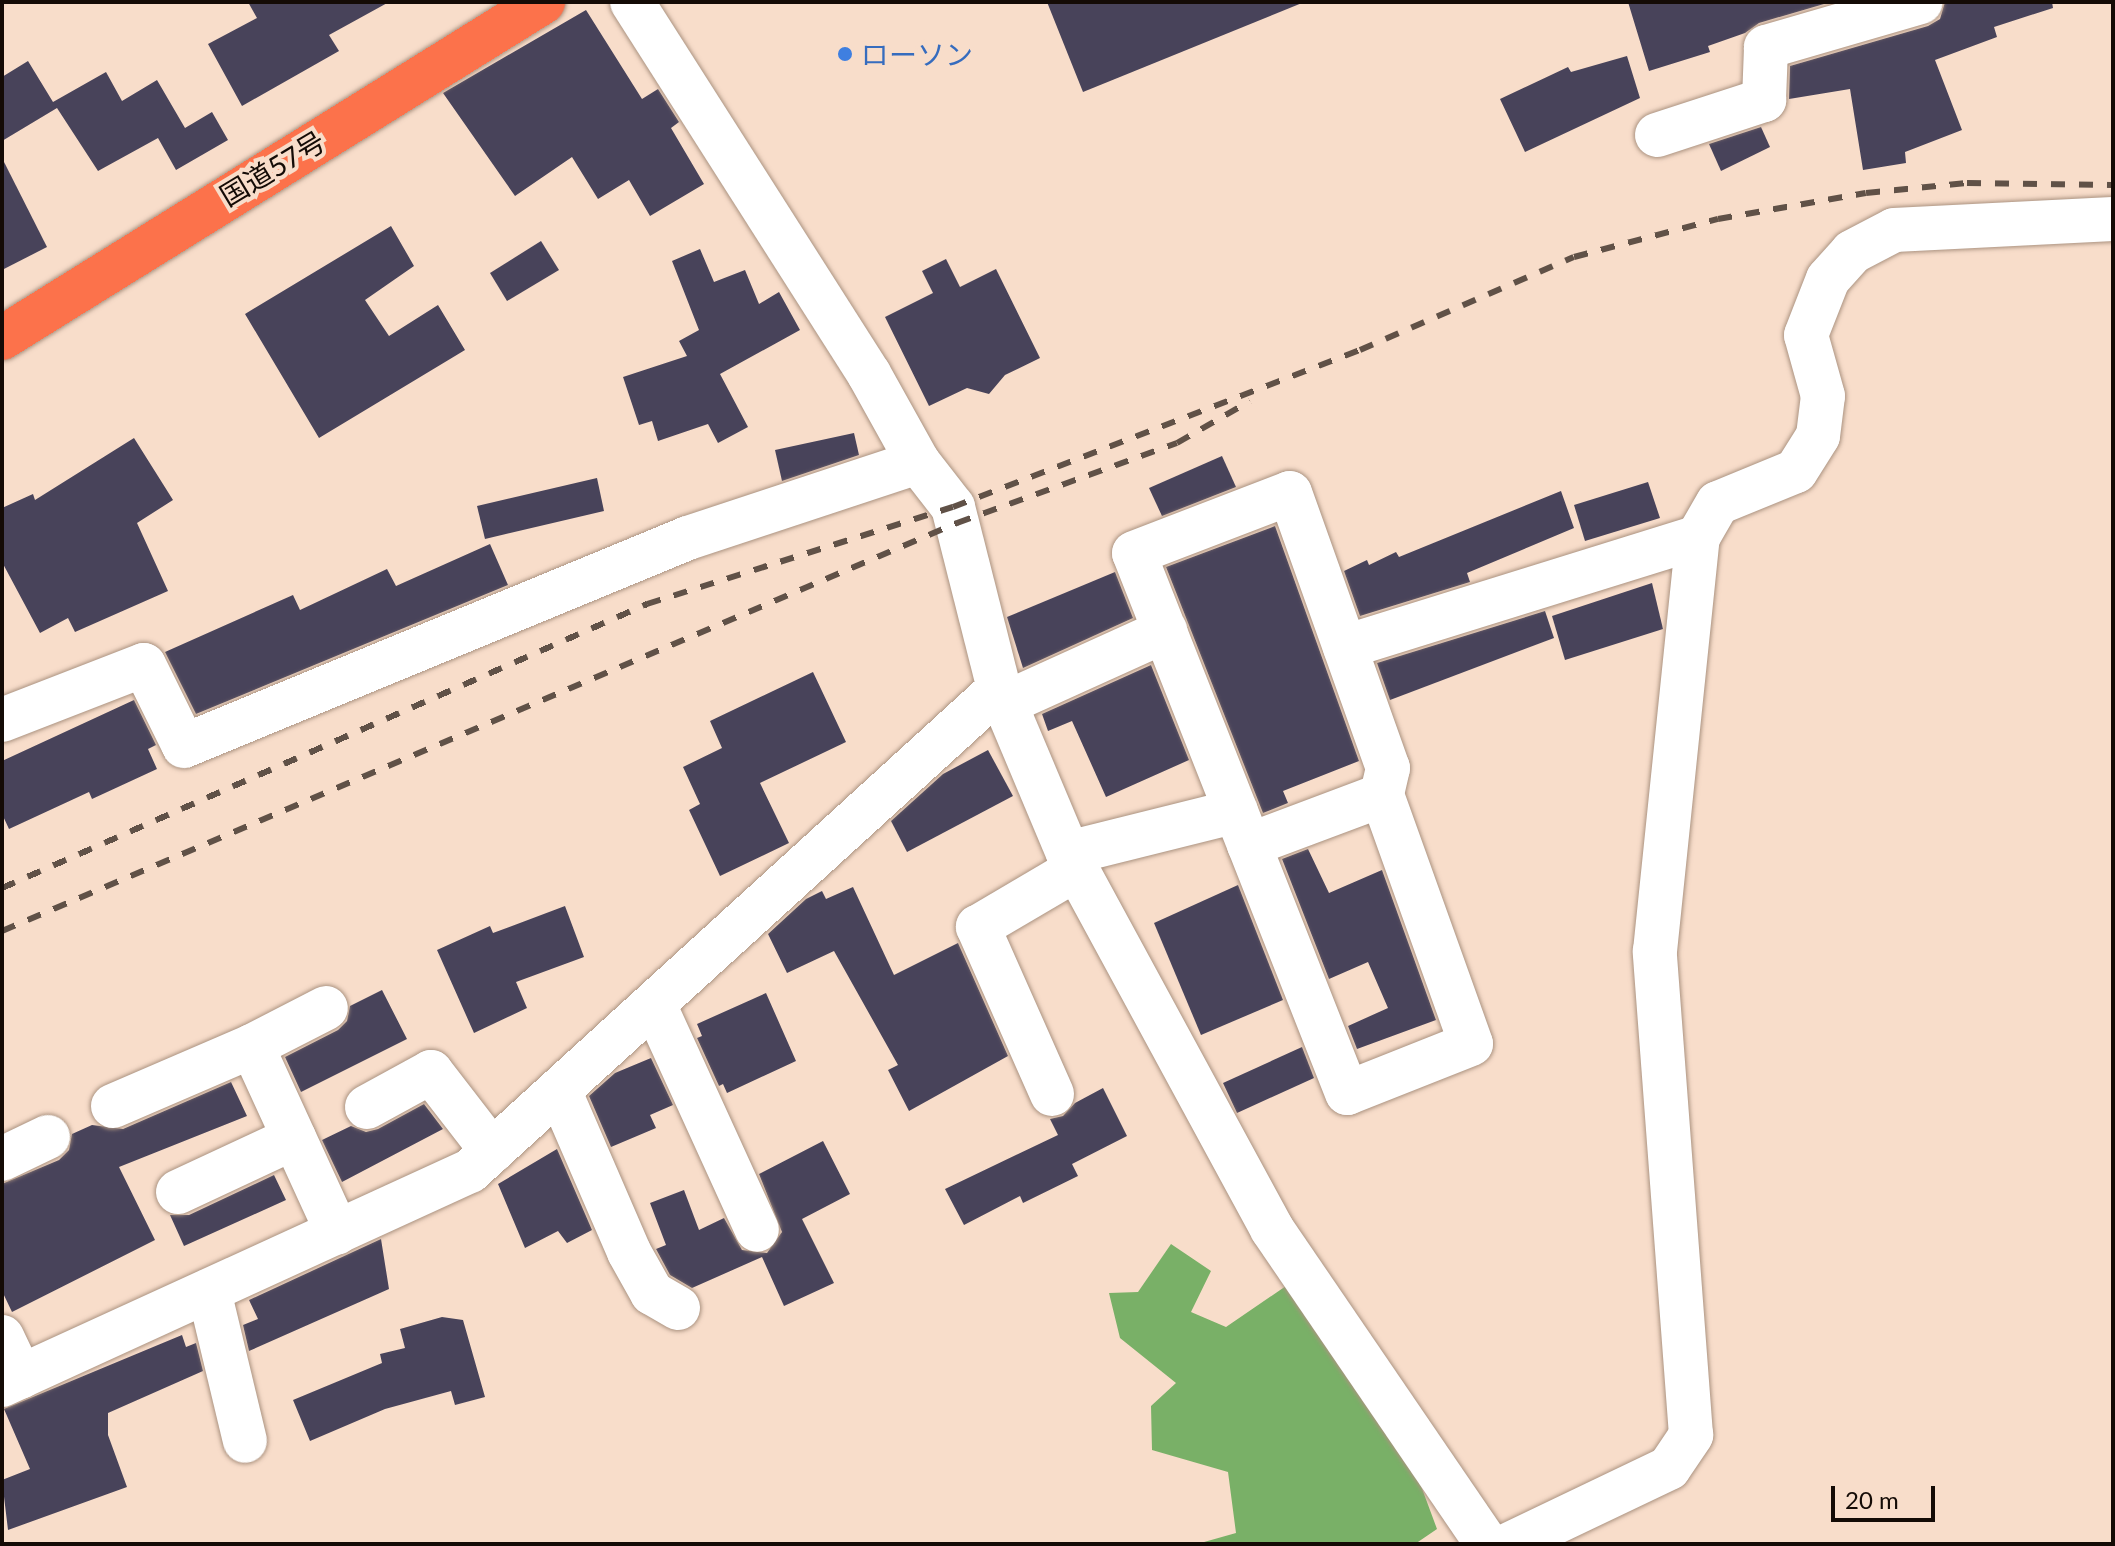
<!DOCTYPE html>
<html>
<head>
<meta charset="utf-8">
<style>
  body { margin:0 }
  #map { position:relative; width:2115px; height:1546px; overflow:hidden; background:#f8ddca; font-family:Lato,"Noto Sans JP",sans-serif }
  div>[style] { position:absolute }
  .forest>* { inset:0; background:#79b067 }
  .building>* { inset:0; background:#48435a }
  .roads { filter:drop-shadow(0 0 2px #ab9381) drop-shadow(0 0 2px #ab9381) }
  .minor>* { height:44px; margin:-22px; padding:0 22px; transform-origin:22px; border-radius:22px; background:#fff }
  .highway>* { height:44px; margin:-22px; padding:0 22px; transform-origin:22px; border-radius:22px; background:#fc724b }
  .rail>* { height:6px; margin-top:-3px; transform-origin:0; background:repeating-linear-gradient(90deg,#605147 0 14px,transparent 0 28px) }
  .dots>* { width:22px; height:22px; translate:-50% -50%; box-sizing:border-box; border:4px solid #f8ddca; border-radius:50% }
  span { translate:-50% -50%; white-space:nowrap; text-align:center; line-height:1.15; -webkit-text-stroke:8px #f8ddca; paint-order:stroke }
  .shop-label { font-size:28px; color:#366cbe }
  .left { translate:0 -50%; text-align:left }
  .street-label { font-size:28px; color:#140b06 }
  .frame { position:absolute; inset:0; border:4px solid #140b06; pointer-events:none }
  .scale { position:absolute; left:1831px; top:1486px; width:104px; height:36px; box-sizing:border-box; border:4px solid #140b06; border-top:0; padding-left:10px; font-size:24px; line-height:28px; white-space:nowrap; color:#140b06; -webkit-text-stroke:6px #f8ddca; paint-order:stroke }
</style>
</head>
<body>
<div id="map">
  <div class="forest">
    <div style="clip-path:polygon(1171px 1244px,1211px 1271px,1191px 1312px,1226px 1327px,1286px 1286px,1410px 1456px,1437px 1529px,1415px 1544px,1197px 1544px,1236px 1533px,1228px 1472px,1152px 1450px,1151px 1406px,1176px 1383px,1120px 1338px,1109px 1293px,1138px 1292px)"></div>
  </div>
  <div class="building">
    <div style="clip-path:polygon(248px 2px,389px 2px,329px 35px,339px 51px,242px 106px,208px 44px,257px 18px)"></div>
    <div style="clip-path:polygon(1047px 2px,1302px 2px,1302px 3px,1083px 92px)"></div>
    <div style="clip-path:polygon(1628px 2px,1824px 2px,1824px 4px,1759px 23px,1745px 33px,1708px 46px,1710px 52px,1649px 71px)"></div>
    <div style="clip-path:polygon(1945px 2px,2052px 2px,2053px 8px,1994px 27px,1997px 37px,1935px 60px,1962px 130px,1905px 152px,1906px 163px,1863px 170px,1850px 89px,1789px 99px,1790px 66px,1928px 26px,1940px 19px)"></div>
    <div style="clip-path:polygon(586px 10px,642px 99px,658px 89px,679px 122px,671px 128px,704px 184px,650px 216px,629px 180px,598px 199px,572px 157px,515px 196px,443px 93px)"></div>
    <div style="clip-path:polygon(1627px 56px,1640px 98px,1525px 152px,1500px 99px,1568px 67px,1571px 72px)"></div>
    <div style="clip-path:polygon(28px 61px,53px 102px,106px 72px,122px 101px,157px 80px,185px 128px,212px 112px,228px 140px,176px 170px,158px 138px,98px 171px,57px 108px,2px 141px,2px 77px)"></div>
    <div style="clip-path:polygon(1761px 127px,1770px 147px,1721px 171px,1709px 144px)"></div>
    <div style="clip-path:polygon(2px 158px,47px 247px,2px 270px)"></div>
    <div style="clip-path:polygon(391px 226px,414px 266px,365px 300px,389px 336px,438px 305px,465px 350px,319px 438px,245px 314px)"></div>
    <div style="clip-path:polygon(541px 241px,559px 270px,507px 301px,490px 273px)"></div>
    <div style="clip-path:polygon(700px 249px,714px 282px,745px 270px,759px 304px,779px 292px,800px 330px,720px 374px,748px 427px,718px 443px,708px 424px,658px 441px,652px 421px,639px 425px,623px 377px,687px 356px,679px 341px,699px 330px,672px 261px)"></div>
    <div style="clip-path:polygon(946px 259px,960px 287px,996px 269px,1040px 358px,1005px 375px,989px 394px,967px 388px,929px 406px,885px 317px,933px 293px,922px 271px)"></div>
    <div style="clip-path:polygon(854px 433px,859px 455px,782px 481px,775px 450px)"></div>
    <div style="clip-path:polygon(134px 438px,173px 500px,137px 523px,168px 591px,75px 632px,68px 618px,40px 633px,2px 562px,2px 508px,33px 494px,35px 500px)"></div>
    <div style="clip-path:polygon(1222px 456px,1236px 487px,1162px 516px,1149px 488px)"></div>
    <div style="clip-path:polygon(597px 478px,604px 511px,485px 539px,477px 506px)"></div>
    <div style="clip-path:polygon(1648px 482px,1660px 518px,1585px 541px,1574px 505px)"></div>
    <div style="clip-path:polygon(1561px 491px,1574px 528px,1467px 573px,1470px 582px,1360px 616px,1344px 571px,1367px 560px,1369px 565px,1396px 552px,1399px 557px)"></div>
    <div style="clip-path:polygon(1275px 526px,1359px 761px,1283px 791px,1288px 803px,1263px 813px,1166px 567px)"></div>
    <div style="clip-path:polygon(490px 544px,508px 585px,196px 714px,165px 652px,293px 595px,300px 610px,387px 569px,396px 586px)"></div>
    <div style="clip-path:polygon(1115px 572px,1133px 618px,1023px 668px,1007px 617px)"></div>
    <div style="clip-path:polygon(1652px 583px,1663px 629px,1565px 660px,1552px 616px)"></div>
    <div style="clip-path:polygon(1545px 611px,1554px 638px,1390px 700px,1377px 663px)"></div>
    <div style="clip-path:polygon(1151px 665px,1189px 760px,1106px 797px,1072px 721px,1048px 731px,1042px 714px)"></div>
    <div style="clip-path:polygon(813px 672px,846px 742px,760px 783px,789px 843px,720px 876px,689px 810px,700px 804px,683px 767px,722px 748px,710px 721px)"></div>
    <div style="clip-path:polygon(134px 700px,156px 745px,148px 749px,157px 769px,92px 799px,89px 792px,9px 829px,2px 814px,2px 761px)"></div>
    <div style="clip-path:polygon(988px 750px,1013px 796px,907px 852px,891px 821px,943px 774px)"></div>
    <div style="clip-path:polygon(1308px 849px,1329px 893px,1382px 870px,1436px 1020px,1357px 1049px,1348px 1026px,1388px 1008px,1368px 962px,1329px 979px,1282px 859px)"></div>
    <div style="clip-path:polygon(1238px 885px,1283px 1000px,1201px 1035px,1154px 923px)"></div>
    <div style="clip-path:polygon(853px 887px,894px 975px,958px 943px,1008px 1056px,909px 1111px,888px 1070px,898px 1065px,834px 951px,787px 973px,768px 934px,806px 899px,822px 891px,826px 899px)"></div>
    <div style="clip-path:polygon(565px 906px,584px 957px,516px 982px,527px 1008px,474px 1033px,437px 950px,490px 926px,493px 933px)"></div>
    <div style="clip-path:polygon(382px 990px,407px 1039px,301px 1092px,285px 1057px,338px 1030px,347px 1021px,350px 1006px)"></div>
    <div style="clip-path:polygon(766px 993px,796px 1061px,727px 1093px,723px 1084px,719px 1086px,697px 1038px,702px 1036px,697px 1024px)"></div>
    <div style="clip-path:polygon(1302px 1047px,1314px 1078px,1237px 1113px,1223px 1083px)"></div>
    <div style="clip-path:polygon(651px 1058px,673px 1105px,650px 1115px,656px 1128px,611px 1147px,589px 1096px,615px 1073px)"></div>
    <div style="clip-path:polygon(231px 1082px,247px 1116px,119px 1167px,155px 1240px,12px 1312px,2px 1291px,2px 1184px,59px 1160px,69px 1150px,72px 1134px,92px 1125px,123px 1129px)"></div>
    <div style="clip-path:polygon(1103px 1088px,1127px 1136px,1072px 1164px,1078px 1176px,1023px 1203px,1020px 1196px,964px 1225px,945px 1189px,1058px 1135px,1050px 1119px,1063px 1116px,1075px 1103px)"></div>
    <div style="clip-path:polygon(424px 1104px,443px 1129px,342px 1182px,322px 1140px,351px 1126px,366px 1132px,378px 1129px)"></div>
    <div style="clip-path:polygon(823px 1141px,850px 1194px,802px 1219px,834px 1283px,784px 1306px,762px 1257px,692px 1288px,670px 1275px,656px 1249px,666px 1245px,650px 1203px,684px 1190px,699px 1230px,724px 1218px,742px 1250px,767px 1253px,782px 1232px,759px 1174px)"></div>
    <div style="clip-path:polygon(557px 1149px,592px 1230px,567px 1243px,558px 1231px,525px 1248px,498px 1184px)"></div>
    <div style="clip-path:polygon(274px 1175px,286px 1200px,184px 1246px,170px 1215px,189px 1215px)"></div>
    <div style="clip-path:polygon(381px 1239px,389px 1289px,249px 1351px,243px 1325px,258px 1319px,249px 1300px)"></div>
    <div style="clip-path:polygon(442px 1317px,463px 1320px,485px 1397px,455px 1405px,451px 1391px,385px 1409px,310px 1441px,293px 1400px,382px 1363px,380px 1354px,405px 1348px,400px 1329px)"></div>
    <div style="clip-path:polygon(182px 1335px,186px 1347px,196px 1343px,203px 1371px,108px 1413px,108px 1435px,127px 1487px,8px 1530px,2px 1480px,30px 1469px,4px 1409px)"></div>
  </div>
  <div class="roads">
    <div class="minor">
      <div style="left:632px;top:2px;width:441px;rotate:57.5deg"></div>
      <div style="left:869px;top:374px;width:101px;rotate:60.9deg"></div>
      <div style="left:918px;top:462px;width:57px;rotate:52.1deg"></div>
      <div style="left:953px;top:507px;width:188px;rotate:75.8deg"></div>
      <div style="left:999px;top:689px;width:178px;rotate:67.2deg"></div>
      <div style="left:1068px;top:853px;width:428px;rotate:61.5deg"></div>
      <div style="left:1272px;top:1229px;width:381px;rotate:55.7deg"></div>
      <div style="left:1657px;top:135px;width:113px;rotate:-18.1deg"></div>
      <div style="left:1764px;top:100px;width:53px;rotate:-87.8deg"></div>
      <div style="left:1766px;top:47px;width:161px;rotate:-16.2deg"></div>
      <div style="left:1290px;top:493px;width:292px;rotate:70.4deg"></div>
      <div style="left:1388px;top:768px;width:28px;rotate:103deg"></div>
      <div style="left:1382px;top:795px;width:264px;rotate:70.3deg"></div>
      <div style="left:1471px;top:1044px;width:133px;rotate:158.4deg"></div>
      <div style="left:1347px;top:1093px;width:580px;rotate:-111.53deg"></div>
      <div style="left:1134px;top:553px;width:167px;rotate:-21deg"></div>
      <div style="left:1345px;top:647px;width:370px;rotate:-17.3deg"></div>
      <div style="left:1006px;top:703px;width:175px;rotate:-24.4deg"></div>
      <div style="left:2px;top:720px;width:152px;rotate:-21.2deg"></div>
      <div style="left:144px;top:665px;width:90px;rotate:63.7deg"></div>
      <div style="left:184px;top:746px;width:545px;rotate:-22.43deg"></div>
      <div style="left:688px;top:538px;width:242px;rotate:-18.3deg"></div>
      <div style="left:1249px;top:845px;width:142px;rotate:-20.6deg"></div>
      <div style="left:1068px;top:853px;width:173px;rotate:-14deg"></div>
      <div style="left:654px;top:1004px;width:248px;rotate:65.5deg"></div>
      <div style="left:252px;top:1046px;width:83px;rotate:-27.2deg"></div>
      <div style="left:559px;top:1090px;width:176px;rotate:66.6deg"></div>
      <div style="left:629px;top:1252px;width:47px;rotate:60.7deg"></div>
      <div style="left:652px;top:1293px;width:30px;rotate:30deg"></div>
      <div style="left:1052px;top:1094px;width:183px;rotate:-113.9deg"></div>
      <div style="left:978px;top:927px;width:116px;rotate:-30.5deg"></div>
      <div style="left:113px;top:1106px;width:151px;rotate:-23.3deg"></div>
      <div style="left:252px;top:1046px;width:205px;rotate:65.4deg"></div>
      <div style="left:367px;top:1107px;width:73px;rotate:-28.7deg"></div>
      <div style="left:431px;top:1072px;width:100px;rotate:52.3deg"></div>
      <div style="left:2px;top:1159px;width:51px;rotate:-25.6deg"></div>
      <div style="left:178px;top:1192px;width:128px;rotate:-25deg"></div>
      <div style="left:209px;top:1291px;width:154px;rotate:76.5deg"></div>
      <div style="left:2px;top:1337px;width:44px;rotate:64.6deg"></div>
      <div style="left:2px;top:1385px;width:515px;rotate:-24.57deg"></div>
      <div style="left:470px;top:1171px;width:716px;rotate:-42.34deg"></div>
      <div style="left:1510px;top:1544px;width:176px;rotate:-25.5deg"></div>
      <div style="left:1669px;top:1468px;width:40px;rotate:-56deg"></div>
      <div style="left:1691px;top:1435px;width:485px;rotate:-94.3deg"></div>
      <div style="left:1655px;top:951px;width:416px;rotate:-84.1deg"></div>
      <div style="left:1698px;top:537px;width:39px;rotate:-60deg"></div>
      <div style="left:1718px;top:503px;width:84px;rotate:-22.3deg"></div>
      <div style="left:1796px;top:471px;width:41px;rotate:-57.8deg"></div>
      <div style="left:1818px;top:436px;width:40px;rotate:-82.9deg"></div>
      <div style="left:1823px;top:396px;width:63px;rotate:-105.6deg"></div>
      <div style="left:1806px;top:335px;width:60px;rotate:-68.6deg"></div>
      <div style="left:1828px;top:279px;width:36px;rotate:-48deg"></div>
      <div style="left:1852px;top:252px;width:47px;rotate:-27.6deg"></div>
      <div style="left:1894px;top:230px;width:219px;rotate:-2.9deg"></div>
    </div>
    <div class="highway">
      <div style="left:2px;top:338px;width:637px;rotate:-31.84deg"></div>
    </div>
  </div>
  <div class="rail">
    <div style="left:2px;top:888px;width:705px;rotate:-23.76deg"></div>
    <div style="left:647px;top:604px;width:321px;rotate:-17.6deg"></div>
    <div style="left:953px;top:507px;width:436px;rotate:-21.1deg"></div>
    <div style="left:1360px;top:350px;width:233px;rotate:-23.5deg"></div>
    <div style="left:1574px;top:257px;width:149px;rotate:-14.8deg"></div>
    <div style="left:1718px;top:219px;width:150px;rotate:-10deg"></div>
    <div style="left:1866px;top:193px;width:101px;rotate:-5.7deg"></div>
    <div style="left:1967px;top:183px;width:146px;rotate:0.8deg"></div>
    <div style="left:2px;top:931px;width:1039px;rotate:-23.13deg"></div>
    <div style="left:957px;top:523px;width:234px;rotate:-20deg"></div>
    <div style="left:1177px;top:443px;width:84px;rotate:-29.9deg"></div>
  </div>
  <div class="dots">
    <div style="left:845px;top:54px;background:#3f7fe0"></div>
  </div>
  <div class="shop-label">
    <span class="left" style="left:861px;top:54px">ローソン</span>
  </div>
  <div class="street-label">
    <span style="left:272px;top:168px;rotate:-31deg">国道57号</span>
  </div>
  <div class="frame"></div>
  <div class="scale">20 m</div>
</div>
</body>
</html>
